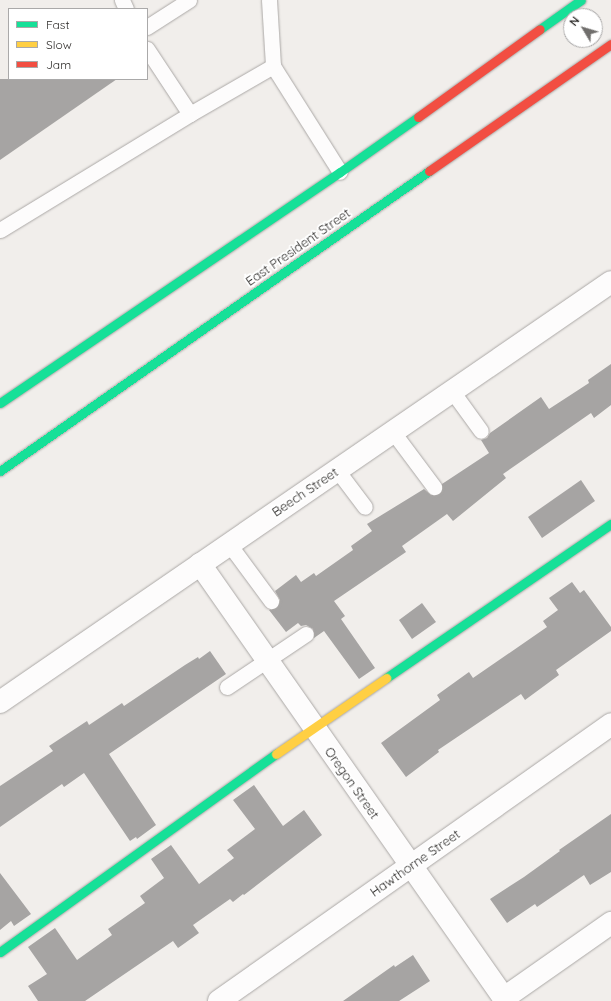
<!DOCTYPE html>
<html>
<head>
<meta charset="utf-8">
<style>
  body { margin:0 }
  #map { position:relative; width:611px; height:1001px; overflow:hidden; background:#f1eeeb; font-family:Quicksand,sans-serif }
  div>[style] { position:absolute }
  .building>* { inset:0; background:#a6a4a3 }
  .roads { filter:drop-shadow(0 0 1px #aba8a6) drop-shadow(0 0 1px #aba8a6) }
  .lane>* { height:15px; margin:-7.5px; padding:0 7.5px; transform-origin:7.5px; border-radius:7.5px; background:#fdfcfc }
  .street>* { height:22px; margin:-11px; padding:0 11px; transform-origin:11px; border-radius:11px; background:#fdfcfc }
  .fast>* { height:9px; margin:-4.5px; padding:0 4.5px; transform-origin:4.5px; border-radius:4.5px; background:#16e098 }
  .slow>* { height:9px; margin:-4.5px; padding:0 4.5px; transform-origin:4.5px; border-radius:4.5px; background:#ffcf43 }
  .jam>* { height:9px; margin:-4.5px; padding:0 4.5px; transform-origin:4.5px; border-radius:4.5px; background:#f24e42 }
  span { translate:-50% -50%; white-space:nowrap; text-align:center; line-height:1.15; -webkit-text-stroke:4px #fff; paint-order:stroke }
  .street-label { font-size:13px; color:#2b2927 }
  .legend { position:absolute; left:8px; top:8px; width:140px; height:72px; box-sizing:border-box; background:#fff; border:1px solid #aaa9a9; margin:0; padding:5px 7px; list-style:none; font-size:12px; color:#2b2927 }
  .legend li { display:flex; align-items:center; gap:8px; height:20px }
  .legend b { width:20px; border:1px solid #aaa9a9 }
  .north { position:absolute; left:563px; top:8px; width:40px; height:40px; box-sizing:border-box; background:#fff; border:1px solid #aaa9a9; border-radius:50%; rotate:308deg; font-size:11px; font-weight:700; line-height:16px; text-align:center; color:#2b2927 }
  .north::after { content:''; display:block; margin:auto; width:14px; height:18px; background:#706e6c; clip-path:polygon(50% 0,100% 100%,50% 72%,0 100%) }
</style>
</head>
<body>
<div id="map">
  <div class="building">
    <div style="clip-path:polygon(0 79px,117px 79px,0 160px)"></div>
    <div style="clip-path:polygon(611px 364px,611px 405px,594px 418px,591px 413px,503px 474px,506px 478px,453px 521px,447px 514px,402px 546px,406px 552px,334px 601px,345px 616px,341px 619px,375px 668px,359px 679px,324px 631px,314px 638px,313px 629px,306px 625px,301px 626px,298px 623px,286px 632px,269px 610px,276px 608px,279px 604px,280px 600px,275px 591px,296px 575px,301px 582px,314px 573px,316px 576px,353px 550px,351px 546px,372px 531px,367px 524px,424px 489px,431px 495px,439px 494px,442px 490px,442px 484px,489px 453px,481px 440px,487px 438px,490px 433px,541px 397px,549px 409px,589px 383px,588px 380px)"></div>
    <div style="clip-path:polygon(581px 480px,595px 501px,542px 538px,528px 517px)"></div>
    <div style="clip-path:polygon(572px 582px,580px 593px,584px 590px,611px 627px,611px 631px,556px 670px,559px 675px,525px 700px,521px 694px,438px 750px,439px 752px,406px 777px,381px 743px,440px 700px,437px 695px,469px 672px,473px 678px,547px 627px,543px 621px,558px 610px,549px 598px)"></div>
    <div style="clip-path:polygon(422px 603px,436px 622px,412px 639px,399px 620px)"></div>
    <div style="clip-path:polygon(210px 651px,226px 674px,109px 754px,156px 825px,137px 839px,136px 837px,130px 841px,84px 773px,64px 787px,62px 784px,0 827px,0 786px,53px 751px,49px 746px,87px 721px,89px 725px,122px 703px,124px 706px,185px 665px,198px 657px,199px 659px)"></div>
    <div style="clip-path:polygon(254px 785px,283px 826px,304px 810px,322px 835px,244px 895px,243px 894px,233px 902px,230px 899px,193px 925px,199px 933px,178px 948px,173px 941px,85px 1001px,38px 1001px,28px 986px,47px 974px,28px 947px,55px 928px,77px 960px,112px 935px,108px 929px,145px 903px,140px 896px,164px 878px,151px 859px,171px 845px,199px 884px,234px 858px,227px 850px,255px 829px,233px 800px)"></div>
    <div style="clip-path:polygon(611px 814px,611px 872px,590px 885px,584px 875px,537px 907px,535px 904px,507px 923px,490px 899px,524px 877px,560px 851px,559px 850px)"></div>
    <div style="clip-path:polygon(0 873px,31px 914px,14px 926px,11px 921px,0 930px)"></div>
    <div style="clip-path:polygon(413px 955px,430px 981px,399px 1001px,343px 1001px,394px 965px,395px 967px)"></div>
  </div>
  <div class="roads">
    <div class="lane">
      <div style="left:122px;top:0;width:10px;rotate:66deg"></div>
      <div style="left:269px;top:0;width:66px;rotate:86.5deg"></div>
      <div style="left:273px;top:66px;width:125px;rotate:57.7deg"></div>
      <div style="left:147px;top:27px;width:50px;rotate:-32.7deg"></div>
      <div style="left:190px;top:114px;width:96px;rotate:-30deg"></div>
      <div style="left:0;top:230px;width:223px;rotate:-31.4deg"></div>
      <div style="left:190px;top:114px;width:78px;rotate:-123.5deg"></div>
      <div style="left:452px;top:391px;width:49px;rotate:54.1deg"></div>
      <div style="left:393px;top:432px;width:69px;rotate:53.3deg"></div>
      <div style="left:337px;top:470px;width:46px;rotate:52.9deg"></div>
      <div style="left:229px;top:544px;width:71px;rotate:53.6deg"></div>
      <div style="left:227px;top:687px;width:95px;rotate:-33.9deg"></div>
    </div>
    <div class="street">
      <div style="left:200px;top:564px;width:533px;rotate:55deg"></div>
      <div style="left:0;top:702px;width:741px;rotate:-34.5deg"></div>
      <div style="left:504px;top:998px;width:131px;rotate:-35deg"></div>
      <div style="left:219px;top:1001px;width:480px;rotate:-35.2deg"></div>
    </div>
    <div class="fast">
      <div style="left:540px;top:29px;width:50px;rotate:-35.3deg"></div>
      <div style="left:0;top:403px;width:411px;rotate:-34.2deg"></div>
      <div style="left:340px;top:172px;width:95px;rotate:-35.2deg"></div>
      <div style="left:0;top:471px;width:523px;rotate:-34.97deg"></div>
      <div style="left:386px;top:678px;width:273px;rotate:-34.4deg"></div>
      <div style="left:0;top:952px;width:340px;rotate:-35.7deg"></div>
    </div>
    <div class="slow">
      <div style="left:276px;top:754px;width:134px;rotate:-34.6deg"></div>
    </div>
    <div class="jam">
      <div style="left:418px;top:117px;width:150px;rotate:-35.8deg"></div>
      <div style="left:429px;top:171px;width:222px;rotate:-34.9deg"></div>
    </div>
  </div>
  <div class="street-label">
    <span style="left:298px;top:247px;rotate:-35deg">East President Street</span>
    <span style="left:305px;top:492px;rotate:-34deg">Beech Street</span>
    <span style="left:352px;top:783px;rotate:55deg">Oregon Street</span>
    <span style="left:415px;top:863px;rotate:-35deg">Hawthorne Street</span>
  </div>
  <ul class="legend">
  <li><b style="height:5px;background:#16e098"></b>Fast</li>
  <li><b style="height:5px;background:#ffcf43"></b>Slow</li>
  <li><b style="height:5px;background:#f24e42"></b>Jam</li>
  </ul>
  <div class="north">N</div>
</div>
</body>
</html>
